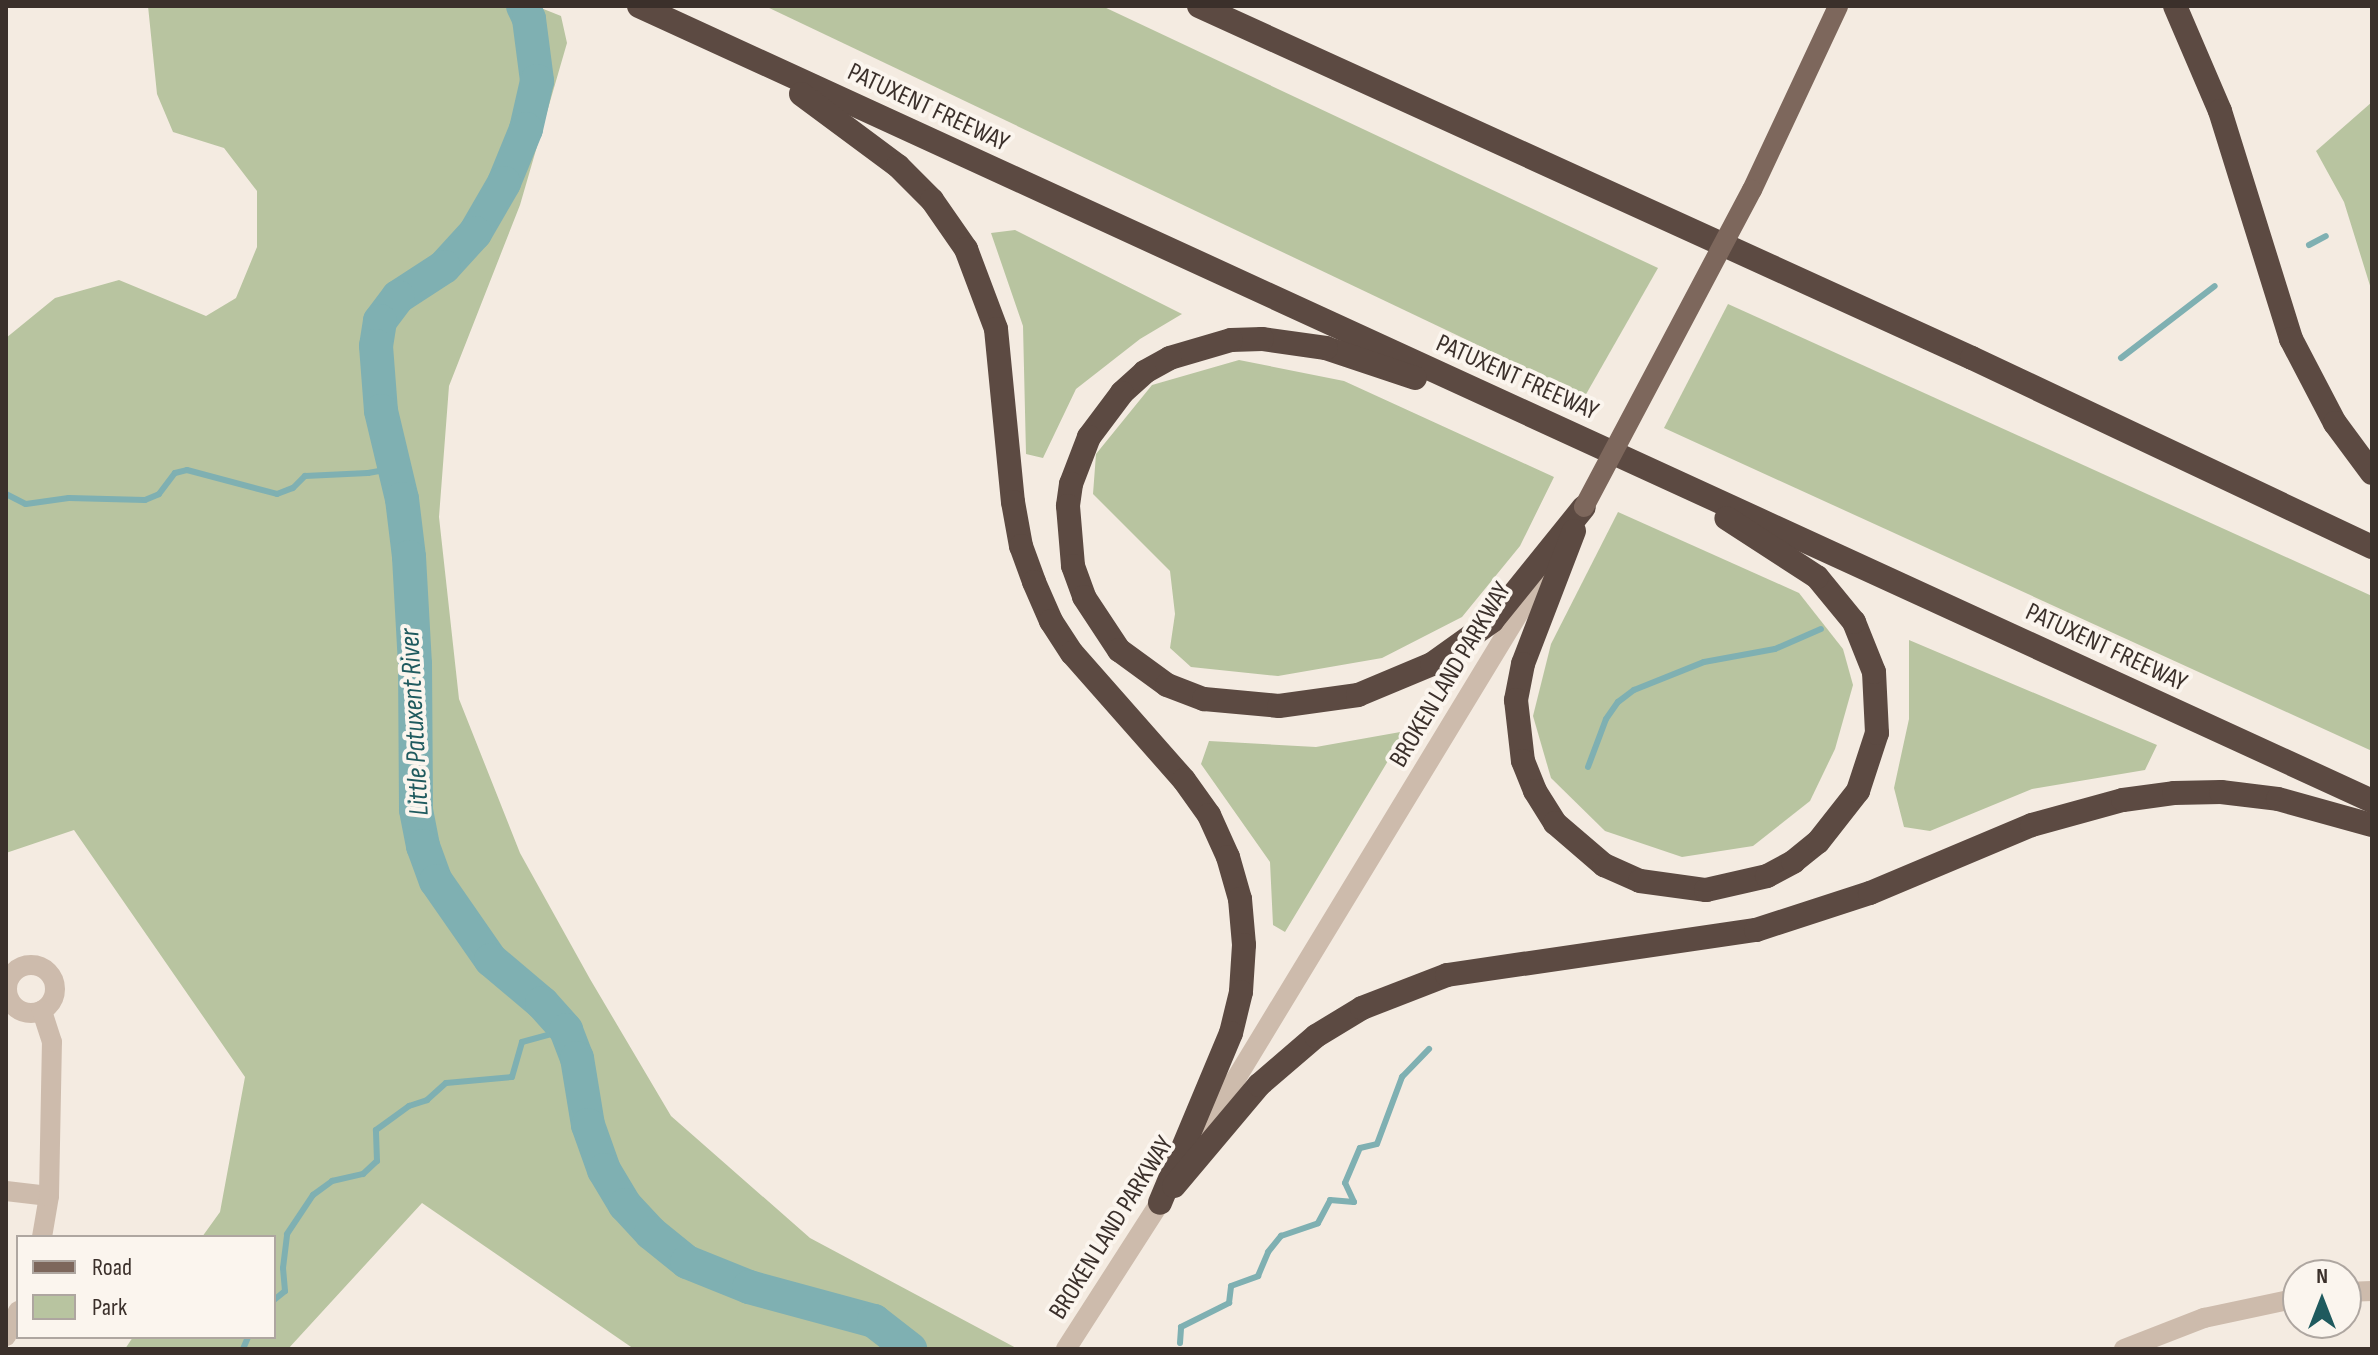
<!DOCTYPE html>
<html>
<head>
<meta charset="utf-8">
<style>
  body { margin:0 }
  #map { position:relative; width:2378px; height:1355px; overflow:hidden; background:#f4ebe1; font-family:"Sofia Sans Condensed",sans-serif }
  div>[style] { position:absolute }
  .green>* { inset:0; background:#b8c4a0 }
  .stream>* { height:6px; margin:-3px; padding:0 3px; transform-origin:3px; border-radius:3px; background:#7fb0b2 }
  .river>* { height:34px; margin:-17px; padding:0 17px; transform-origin:17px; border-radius:17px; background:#7fb0b2 }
  .minor>* { height:20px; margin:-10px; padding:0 10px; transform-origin:10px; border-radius:10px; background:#cdbbac }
  .minor>.ring { margin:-10px; padding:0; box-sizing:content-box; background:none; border:20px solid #cdbbac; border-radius:50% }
  .major>* { height:20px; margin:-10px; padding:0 10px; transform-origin:10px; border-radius:10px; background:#7d675c }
  .highway>* { height:24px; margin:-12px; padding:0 12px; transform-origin:12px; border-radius:12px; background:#5c4a42 }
  .major-bridge>* { height:20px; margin:-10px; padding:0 10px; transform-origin:10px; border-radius:10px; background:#7d675c }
  span { translate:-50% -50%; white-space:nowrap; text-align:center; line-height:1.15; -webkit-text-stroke:8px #fbf5ee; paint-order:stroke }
  .street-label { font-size:26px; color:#3b302b }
  .water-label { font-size:28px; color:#1f5a5e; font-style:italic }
  .frame { position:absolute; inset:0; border:8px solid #3b302b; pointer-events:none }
  .legend { position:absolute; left:16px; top:1235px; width:260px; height:104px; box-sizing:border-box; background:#fbf5ee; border:2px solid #aea6a0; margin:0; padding:10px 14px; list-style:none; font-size:24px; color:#3b302b }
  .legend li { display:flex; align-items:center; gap:16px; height:40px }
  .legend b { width:40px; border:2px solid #aea6a0 }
  .north { position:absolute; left:2282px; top:1259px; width:80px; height:80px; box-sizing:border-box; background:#fbf5ee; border:2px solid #aea6a0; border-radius:50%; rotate:0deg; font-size:22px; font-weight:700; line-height:32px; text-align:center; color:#3b302b }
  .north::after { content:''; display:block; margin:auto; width:28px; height:36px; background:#1f5a5e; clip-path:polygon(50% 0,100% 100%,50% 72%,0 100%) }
</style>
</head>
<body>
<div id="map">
  <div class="green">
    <div style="clip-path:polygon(148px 6px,536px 6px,561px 16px,567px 43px,520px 205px,449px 386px,439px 517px,459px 699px,520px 853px,590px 979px,671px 1116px,810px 1238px,1018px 1349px,634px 1349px,422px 1203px,288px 1349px,125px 1349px,133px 1337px,274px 1337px,274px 1237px,202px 1237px,220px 1212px,245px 1077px,74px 830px,6px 853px,6px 338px,55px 298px,119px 280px,206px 316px,236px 298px,257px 247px,257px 191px,224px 148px,173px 132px,157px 94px)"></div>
    <div style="clip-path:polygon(765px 6px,1102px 6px,1658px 268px,1585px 396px)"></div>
    <div style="clip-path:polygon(2372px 102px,2372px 292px,2344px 202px,2316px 151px)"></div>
    <div style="clip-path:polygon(1015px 230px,1182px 314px,1140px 339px,1076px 389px,1043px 458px,1026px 454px,1023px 326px,991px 233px)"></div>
    <div style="clip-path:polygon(1728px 304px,2372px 596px,2372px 751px,1664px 428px)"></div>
    <div style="clip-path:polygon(1239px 360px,1344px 381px,1554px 477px,1520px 546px,1462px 617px,1382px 658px,1278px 676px,1191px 667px,1170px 648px,1175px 614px,1170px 571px,1093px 494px,1096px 454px,1152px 385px)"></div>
    <div style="clip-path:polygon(1618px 512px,1799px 593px,1843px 649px,1853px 685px,1835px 749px,1810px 801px,1753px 846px,1682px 857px,1605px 831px,1551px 778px,1533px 716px,1551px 644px)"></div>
    <div style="clip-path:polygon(1909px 640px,2157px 745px,2145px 770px,2032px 789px,1930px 831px,1904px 827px,1894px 788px,1909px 719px)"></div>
    <div style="clip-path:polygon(1406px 731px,1285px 932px,1273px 925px,1270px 862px,1201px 764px,1209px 741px,1316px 747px)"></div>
  </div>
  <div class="stream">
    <div style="left:2309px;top:245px;width:19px;rotate:-28deg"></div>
    <div style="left:2121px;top:358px;width:118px;rotate:-37.5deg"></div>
    <div style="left:6px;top:494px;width:22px;rotate:27deg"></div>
    <div style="left:26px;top:504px;width:43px;rotate:-7.9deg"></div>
    <div style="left:69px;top:498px;width:76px;rotate:1.5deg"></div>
    <div style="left:145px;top:500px;width:15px;rotate:-23deg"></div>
    <div style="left:159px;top:494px;width:26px;rotate:-53deg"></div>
    <div style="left:175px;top:473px;width:12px;rotate:-14deg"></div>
    <div style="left:187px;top:470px;width:93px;rotate:14.9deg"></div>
    <div style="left:277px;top:494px;width:17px;rotate:-21deg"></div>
    <div style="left:293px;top:488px;width:17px;rotate:-45deg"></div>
    <div style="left:305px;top:476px;width:63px;rotate:-2.7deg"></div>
    <div style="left:368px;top:473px;width:27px;rotate:-10deg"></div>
    <div style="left:1588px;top:767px;width:51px;rotate:-69.4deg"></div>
    <div style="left:1606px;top:719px;width:21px;rotate:-55deg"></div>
    <div style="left:1618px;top:702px;width:20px;rotate:-37deg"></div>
    <div style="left:1634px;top:690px;width:75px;rotate:-21.8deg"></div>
    <div style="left:1704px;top:662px;width:72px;rotate:-10.4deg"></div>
    <div style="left:1775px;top:649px;width:50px;rotate:-23.5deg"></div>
    <div style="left:274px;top:1300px;width:14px;rotate:-39deg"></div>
    <div style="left:285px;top:1291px;width:23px;rotate:-95deg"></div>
    <div style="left:283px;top:1268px;width:34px;rotate:-83deg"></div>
    <div style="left:287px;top:1234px;width:47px;rotate:-56.3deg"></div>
    <div style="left:313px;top:1195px;width:24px;rotate:-36deg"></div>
    <div style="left:332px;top:1181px;width:32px;rotate:-13deg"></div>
    <div style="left:363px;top:1174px;width:19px;rotate:-43deg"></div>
    <div style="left:377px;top:1161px;width:31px;rotate:-92deg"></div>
    <div style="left:376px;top:1130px;width:41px;rotate:-36deg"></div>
    <div style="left:409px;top:1106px;width:19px;rotate:-18deg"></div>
    <div style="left:427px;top:1100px;width:25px;rotate:-42deg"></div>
    <div style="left:446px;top:1083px;width:66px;rotate:-5.2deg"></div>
    <div style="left:512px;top:1077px;width:36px;rotate:-74deg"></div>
    <div style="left:522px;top:1042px;width:46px;rotate:-15.3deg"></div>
    <div style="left:1180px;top:1343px;width:16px;rotate:-86deg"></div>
    <div style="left:1181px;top:1327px;width:54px;rotate:-26.6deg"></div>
    <div style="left:1229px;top:1303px;width:17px;rotate:-83deg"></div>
    <div style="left:1231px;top:1286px;width:29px;rotate:-20deg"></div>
    <div style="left:1258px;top:1276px;width:26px;rotate:-67deg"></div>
    <div style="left:1268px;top:1252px;width:21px;rotate:-51deg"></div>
    <div style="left:1281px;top:1236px;width:39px;rotate:-19deg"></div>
    <div style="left:1318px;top:1223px;width:26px;rotate:-62deg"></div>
    <div style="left:1330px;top:1200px;width:24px;rotate:5deg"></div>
    <div style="left:1354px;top:1202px;width:21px;rotate:-115deg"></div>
    <div style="left:1345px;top:1183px;width:38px;rotate:-67deg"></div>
    <div style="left:1360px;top:1148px;width:17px;rotate:-13deg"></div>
    <div style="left:1377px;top:1144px;width:72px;rotate:-69.5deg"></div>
    <div style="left:1402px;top:1077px;width:39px;rotate:-46deg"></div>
    <div style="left:243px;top:1349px;width:13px;rotate:-67deg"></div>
  </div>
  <div class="river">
    <div style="left:523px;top:6px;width:14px;rotate:65deg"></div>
    <div style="left:529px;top:19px;width:63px;rotate:82.6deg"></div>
    <div style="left:537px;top:81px;width:49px;rotate:102.9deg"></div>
    <div style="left:526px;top:129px;width:58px;rotate:112.2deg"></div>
    <div style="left:504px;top:183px;width:58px;rotate:120.1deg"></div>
    <div style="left:475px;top:233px;width:46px;rotate:132.4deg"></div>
    <div style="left:444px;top:267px;width:55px;rotate:146.9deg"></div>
    <div style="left:398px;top:297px;width:30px;rotate:127deg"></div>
    <div style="left:380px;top:321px;width:25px;rotate:99deg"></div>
    <div style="left:376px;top:346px;width:65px;rotate:85.6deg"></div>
    <div style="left:381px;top:411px;width:90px;rotate:76.6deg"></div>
    <div style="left:402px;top:499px;width:58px;rotate:83.1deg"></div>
    <div style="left:409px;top:557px;width:107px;rotate:86.8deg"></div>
    <div style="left:415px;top:664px;width:146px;rotate:89.6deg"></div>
    <div style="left:416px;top:810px;width:37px;rotate:79deg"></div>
    <div style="left:423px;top:846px;width:37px;rotate:70deg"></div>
    <div style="left:436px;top:881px;width:96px;rotate:55.2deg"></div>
    <div style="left:491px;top:960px;width:67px;rotate:40.1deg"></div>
    <div style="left:542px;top:1003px;width:36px;rotate:48deg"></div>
    <div style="left:566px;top:1030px;width:30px;rotate:69deg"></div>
    <div style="left:577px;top:1058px;width:68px;rotate:80.7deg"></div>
    <div style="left:588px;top:1125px;width:48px;rotate:70.4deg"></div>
    <div style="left:604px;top:1170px;width:41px;rotate:59deg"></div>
    <div style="left:625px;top:1205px;width:38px;rotate:47deg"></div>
    <div style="left:651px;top:1233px;width:46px;rotate:38.9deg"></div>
    <div style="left:687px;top:1262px;width:67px;rotate:22deg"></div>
    <div style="left:749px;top:1287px;width:130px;rotate:15.2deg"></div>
    <div style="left:874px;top:1321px;width:46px;rotate:37.9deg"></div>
  </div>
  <div class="minor">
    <div class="ring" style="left:7px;top:965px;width:28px;height:28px"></div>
    <div style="left:1189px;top:1156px;width:691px;rotate:-58.72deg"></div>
    <div style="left:6px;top:1191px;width:43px;rotate:6.6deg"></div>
    <div style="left:42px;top:1237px;width:42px;rotate:-80.3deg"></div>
    <div style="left:49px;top:1196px;width:154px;rotate:-88.9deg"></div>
    <div style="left:52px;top:1042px;width:33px;rotate:-108deg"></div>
    <div style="left:2346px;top:1292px;width:26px;rotate:-2deg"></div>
    <div style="left:6px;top:1336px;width:28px;rotate:-64deg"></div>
    <div style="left:1066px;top:1349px;width:189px;rotate:-57.3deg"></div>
    <div style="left:2124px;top:1349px;width:86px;rotate:-21.2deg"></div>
    <div style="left:2204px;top:1318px;width:96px;rotate:-12deg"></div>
  </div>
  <div class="major">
    <div style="left:1752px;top:190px;width:203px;rotate:-64.9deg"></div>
  </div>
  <div class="highway">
    <div style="left:639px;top:6px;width:1907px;rotate:24.64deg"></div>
    <div style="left:1199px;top:6px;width:849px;rotate:24.48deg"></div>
    <div style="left:1972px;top:358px;width:442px;rotate:25.3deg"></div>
    <div style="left:2175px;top:6px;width:114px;rotate:66.8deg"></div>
    <div style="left:2220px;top:111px;width:239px;rotate:72.7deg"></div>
    <div style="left:2291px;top:339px;width:95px;rotate:62.4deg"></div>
    <div style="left:2335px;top:423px;width:62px;rotate:53.5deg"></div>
    <div style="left:801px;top:94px;width:121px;rotate:36.6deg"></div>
    <div style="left:898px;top:166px;width:48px;rotate:45deg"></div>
    <div style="left:932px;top:200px;width:60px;rotate:55.2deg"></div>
    <div style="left:966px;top:249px;width:85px;rotate:69.4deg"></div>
    <div style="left:996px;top:329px;width:174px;rotate:84.4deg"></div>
    <div style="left:1013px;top:502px;width:45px;rotate:79.7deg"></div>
    <div style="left:1021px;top:546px;width:38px;rotate:70deg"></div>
    <div style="left:1034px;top:582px;width:43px;rotate:66.4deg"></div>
    <div style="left:1051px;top:621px;width:38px;rotate:57deg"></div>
    <div style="left:1072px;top:653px;width:169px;rotate:48.6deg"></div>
    <div style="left:1184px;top:780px;width:43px;rotate:54.5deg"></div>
    <div style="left:1209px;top:815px;width:46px;rotate:65.7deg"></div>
    <div style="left:1228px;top:857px;width:44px;rotate:74.1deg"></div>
    <div style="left:1240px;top:899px;width:46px;rotate:85deg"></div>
    <div style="left:1244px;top:945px;width:47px;rotate:93.7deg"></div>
    <div style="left:1241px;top:992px;width:42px;rotate:103.7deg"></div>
    <div style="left:1231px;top:1033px;width:184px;rotate:112.7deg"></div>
    <div style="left:1415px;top:378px;width:94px;rotate:-161.4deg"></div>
    <div style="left:1326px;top:348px;width:65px;rotate:-172deg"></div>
    <div style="left:1262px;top:339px;width:31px;rotate:178deg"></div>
    <div style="left:1231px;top:340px;width:64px;rotate:163.6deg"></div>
    <div style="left:1170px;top:358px;width:29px;rotate:151deg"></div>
    <div style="left:1145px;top:372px;width:31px;rotate:138deg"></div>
    <div style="left:1122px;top:393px;width:55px;rotate:126.9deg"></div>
    <div style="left:1089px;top:437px;width:50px;rotate:111deg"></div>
    <div style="left:1071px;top:484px;width:22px;rotate:98deg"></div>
    <div style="left:1068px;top:506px;width:60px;rotate:85.2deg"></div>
    <div style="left:1073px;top:566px;width:33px;rotate:70deg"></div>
    <div style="left:1084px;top:597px;width:64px;rotate:56.6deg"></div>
    <div style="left:1119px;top:650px;width:59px;rotate:36.1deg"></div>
    <div style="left:1167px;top:685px;width:40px;rotate:21deg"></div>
    <div style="left:1204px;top:699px;width:75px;rotate:5.3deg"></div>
    <div style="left:1279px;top:706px;width:80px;rotate:-7.9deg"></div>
    <div style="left:1358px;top:695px;width:80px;rotate:-22.7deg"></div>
    <div style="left:1432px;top:664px;width:74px;rotate:-35.6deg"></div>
    <div style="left:1492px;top:621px;width:146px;rotate:-51.1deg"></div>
    <div style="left:1574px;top:531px;width:142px;rotate:111deg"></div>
    <div style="left:1523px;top:664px;width:37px;rotate:101deg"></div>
    <div style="left:1516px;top:700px;width:61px;rotate:83.5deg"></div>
    <div style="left:1523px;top:761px;width:32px;rotate:68deg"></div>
    <div style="left:1535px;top:791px;width:38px;rotate:58deg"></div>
    <div style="left:1555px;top:823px;width:65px;rotate:40.6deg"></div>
    <div style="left:1604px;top:865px;width:39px;rotate:24deg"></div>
    <div style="left:1640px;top:881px;width:67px;rotate:7.8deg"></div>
    <div style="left:1706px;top:890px;width:63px;rotate:-12.9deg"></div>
    <div style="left:1767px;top:876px;width:30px;rotate:-28deg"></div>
    <div style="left:1793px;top:862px;width:32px;rotate:-39deg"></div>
    <div style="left:1818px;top:842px;width:65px;rotate:-51.9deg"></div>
    <div style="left:1858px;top:791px;width:61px;rotate:-71.9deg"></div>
    <div style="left:1877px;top:733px;width:61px;rotate:-92.8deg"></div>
    <div style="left:1874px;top:672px;width:54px;rotate:-111.8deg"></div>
    <div style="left:1854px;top:622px;width:58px;rotate:-129.4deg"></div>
    <div style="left:1817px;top:577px;width:108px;rotate:-147deg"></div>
    <div style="left:1174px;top:1186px;width:132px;rotate:-49.9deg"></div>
    <div style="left:1259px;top:1085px;width:75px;rotate:-40.7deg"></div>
    <div style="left:1316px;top:1036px;width:54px;rotate:-31.3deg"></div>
    <div style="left:1362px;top:1008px;width:91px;rotate:-21.2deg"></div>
    <div style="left:1447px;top:975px;width:312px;rotate:-8.3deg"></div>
    <div style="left:1756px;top:930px;width:120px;rotate:-18deg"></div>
    <div style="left:1870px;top:893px;width:176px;rotate:-22.8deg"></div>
    <div style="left:2032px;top:825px;width:94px;rotate:-15.4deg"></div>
    <div style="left:2123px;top:800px;width:51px;rotate:-7.8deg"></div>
    <div style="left:2174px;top:793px;width:47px;rotate:-1.2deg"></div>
    <div style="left:2221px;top:792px;width:57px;rotate:7deg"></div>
    <div style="left:2278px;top:799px;width:98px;rotate:15.5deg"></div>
  </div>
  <div class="major-bridge">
    <div style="left:1584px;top:507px;width:359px;rotate:-62.1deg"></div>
  </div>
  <div class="street-label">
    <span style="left:928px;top:108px;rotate:25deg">PATUXENT FREEWAY</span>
    <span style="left:1517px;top:378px;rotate:24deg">PATUXENT FREEWAY</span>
    <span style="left:2106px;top:648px;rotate:25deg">PATUXENT FREEWAY</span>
    <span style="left:1451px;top:675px;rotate:-59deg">BROKEN LAND PARKWAY</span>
    <span style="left:1112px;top:1228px;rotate:-58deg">BROKEN LAND PARKWAY</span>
  </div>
  <div class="water-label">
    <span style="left:415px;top:722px;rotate:-93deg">Little Patuxent River</span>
  </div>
  <div class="frame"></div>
  <ul class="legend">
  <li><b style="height:10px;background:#7d675c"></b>Road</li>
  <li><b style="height:22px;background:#b8c4a0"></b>Park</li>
  </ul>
  <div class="north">N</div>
</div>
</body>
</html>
